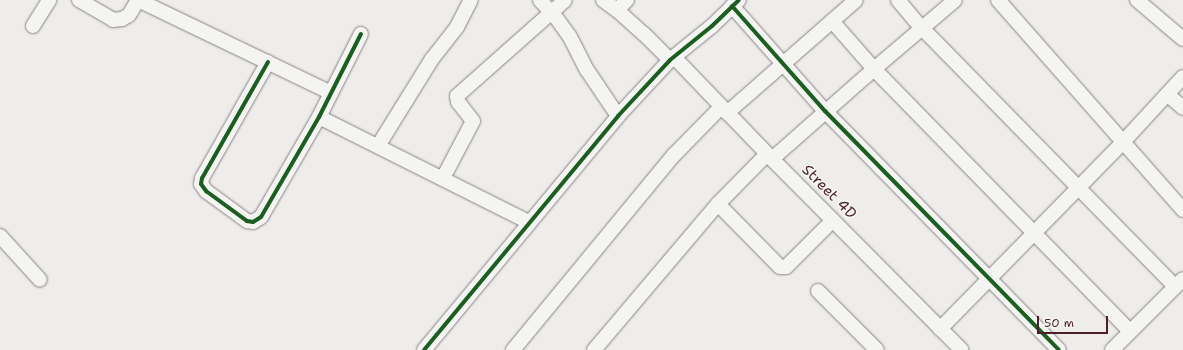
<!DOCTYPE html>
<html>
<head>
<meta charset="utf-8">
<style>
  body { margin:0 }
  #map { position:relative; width:1183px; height:350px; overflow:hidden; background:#eeedeb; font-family:"Shantell Sans",sans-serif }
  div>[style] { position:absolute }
  .roads { filter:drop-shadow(0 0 1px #8c8385) drop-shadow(0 0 1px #8c8385) }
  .minor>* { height:14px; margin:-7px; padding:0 7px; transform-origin:7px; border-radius:7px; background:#f4f4f2 }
  .cycleway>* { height:4px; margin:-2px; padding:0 2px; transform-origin:2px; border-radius:2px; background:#1b5e20 }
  span { translate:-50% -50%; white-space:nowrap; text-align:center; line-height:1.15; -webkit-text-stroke:3px #f6f6f2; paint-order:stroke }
  .street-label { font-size:15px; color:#4a1f2b }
  .scale { position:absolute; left:1037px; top:316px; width:71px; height:18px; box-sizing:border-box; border:2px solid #4a1f2b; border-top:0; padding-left:5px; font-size:12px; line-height:14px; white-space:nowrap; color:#4a1f2b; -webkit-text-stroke:3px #f6f6f2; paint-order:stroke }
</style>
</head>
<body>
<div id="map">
  <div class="roads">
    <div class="minor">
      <div style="left:79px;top:0;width:39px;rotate:30deg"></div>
      <div style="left:113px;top:20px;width:9px;rotate:-6deg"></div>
      <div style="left:122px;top:19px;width:8px;rotate:-30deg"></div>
      <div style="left:129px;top:15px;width:17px;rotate:-59deg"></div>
      <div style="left:138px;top:0;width:214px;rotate:25.7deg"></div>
      <div style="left:540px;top:0;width:25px;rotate:48deg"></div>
      <div style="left:557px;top:19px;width:22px;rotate:54deg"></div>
      <div style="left:570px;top:37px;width:37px;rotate:63deg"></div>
      <div style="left:587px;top:70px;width:55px;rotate:56deg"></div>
      <div style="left:603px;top:0;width:17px;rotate:36deg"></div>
      <div style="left:617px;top:10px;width:36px;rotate:42deg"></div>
      <div style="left:644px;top:34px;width:37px;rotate:45deg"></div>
      <div style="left:898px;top:0;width:35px;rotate:50deg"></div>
      <div style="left:921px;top:27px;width:363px;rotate:45.6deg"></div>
      <div style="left:998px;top:0;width:280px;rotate:48.6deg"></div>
      <div style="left:1137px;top:0;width:60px;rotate:40.3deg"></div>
      <div style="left:732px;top:6px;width:140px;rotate:48.5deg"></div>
      <div style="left:825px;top:111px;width:334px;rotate:45.6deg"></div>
      <div style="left:617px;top:10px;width:14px;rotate:-45deg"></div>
      <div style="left:832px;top:21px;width:64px;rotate:48.8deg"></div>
      <div style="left:874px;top:69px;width:366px;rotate:45.7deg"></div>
      <div style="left:33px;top:26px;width:31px;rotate:-58deg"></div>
      <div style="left:674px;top:57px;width:141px;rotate:46.1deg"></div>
      <div style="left:772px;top:159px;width:269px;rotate:45.2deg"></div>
      <div style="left:268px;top:62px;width:133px;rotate:119.6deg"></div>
      <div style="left:202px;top:178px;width:6px;rotate:99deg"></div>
      <div style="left:201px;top:184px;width:9px;rotate:54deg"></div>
      <div style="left:206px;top:191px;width:51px;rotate:36.2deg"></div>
      <div style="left:247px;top:221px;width:6px;rotate:9deg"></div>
      <div style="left:253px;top:222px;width:9px;rotate:-32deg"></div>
      <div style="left:261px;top:217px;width:116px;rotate:-59.9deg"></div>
      <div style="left:319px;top:117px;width:93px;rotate:-63.2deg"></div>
      <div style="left:1167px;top:94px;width:21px;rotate:41deg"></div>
      <div style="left:727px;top:113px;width:171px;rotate:-41.2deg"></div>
      <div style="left:319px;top:117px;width:235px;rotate:26.6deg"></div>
      <div style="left:378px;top:146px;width:102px;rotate:-58.2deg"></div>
      <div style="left:432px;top:59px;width:41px;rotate:-52deg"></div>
      <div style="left:457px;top:27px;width:30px;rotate:-63deg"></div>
      <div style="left:772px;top:159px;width:136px;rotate:-41.4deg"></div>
      <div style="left:874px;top:69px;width:106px;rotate:-40.4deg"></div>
      <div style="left:443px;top:178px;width:64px;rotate:-62.2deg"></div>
      <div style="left:473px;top:121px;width:24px;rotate:-128deg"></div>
      <div style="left:458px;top:102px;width:6px;rotate:-99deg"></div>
      <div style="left:457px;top:96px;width:144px;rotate:-41.6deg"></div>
      <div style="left:718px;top:204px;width:88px;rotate:45.5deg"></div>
      <div style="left:780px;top:267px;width:6px"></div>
      <div style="left:786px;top:267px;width:66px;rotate:-45deg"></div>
      <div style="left:0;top:236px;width:59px;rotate:47.7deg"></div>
      <div style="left:818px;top:291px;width:83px;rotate:45deg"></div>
      <div style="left:940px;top:329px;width:262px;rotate:-45.6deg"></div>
      <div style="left:1123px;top:142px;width:88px;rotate:-47.3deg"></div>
      <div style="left:424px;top:350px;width:304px;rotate:-50.3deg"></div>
      <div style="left:618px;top:116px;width:76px;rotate:-47.1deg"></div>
      <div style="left:670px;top:60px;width:54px;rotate:-39deg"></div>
      <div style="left:712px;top:26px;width:37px;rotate:-44deg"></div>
      <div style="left:513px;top:350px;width:253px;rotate:-50.5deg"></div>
      <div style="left:674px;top:155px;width:67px;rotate:-45.6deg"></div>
      <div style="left:594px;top:350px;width:192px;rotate:-49.7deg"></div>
      <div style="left:718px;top:204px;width:70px;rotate:-45.6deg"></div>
      <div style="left:1112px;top:350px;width:100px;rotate:-45deg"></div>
    </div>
  </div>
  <div class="cycleway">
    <div style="left:732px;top:6px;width:140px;rotate:48.5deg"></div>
    <div style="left:825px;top:111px;width:334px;rotate:45.6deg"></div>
    <div style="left:268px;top:62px;width:133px;rotate:119.6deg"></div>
    <div style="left:202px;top:178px;width:6px;rotate:99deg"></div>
    <div style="left:201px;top:184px;width:9px;rotate:54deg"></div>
    <div style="left:206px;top:191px;width:51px;rotate:36.2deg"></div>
    <div style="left:247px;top:221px;width:6px;rotate:9deg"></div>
    <div style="left:253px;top:222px;width:9px;rotate:-32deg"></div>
    <div style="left:261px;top:217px;width:116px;rotate:-59.9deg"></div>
    <div style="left:319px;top:117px;width:93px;rotate:-63.2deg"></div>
    <div style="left:424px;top:350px;width:304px;rotate:-50.3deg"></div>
    <div style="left:618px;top:116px;width:76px;rotate:-47.1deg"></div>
    <div style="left:670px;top:60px;width:54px;rotate:-39deg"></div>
    <div style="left:712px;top:26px;width:37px;rotate:-44deg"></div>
  </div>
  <div class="street-label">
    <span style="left:829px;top:192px;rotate:45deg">Street 4D</span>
  </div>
  <div class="scale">50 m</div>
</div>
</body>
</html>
